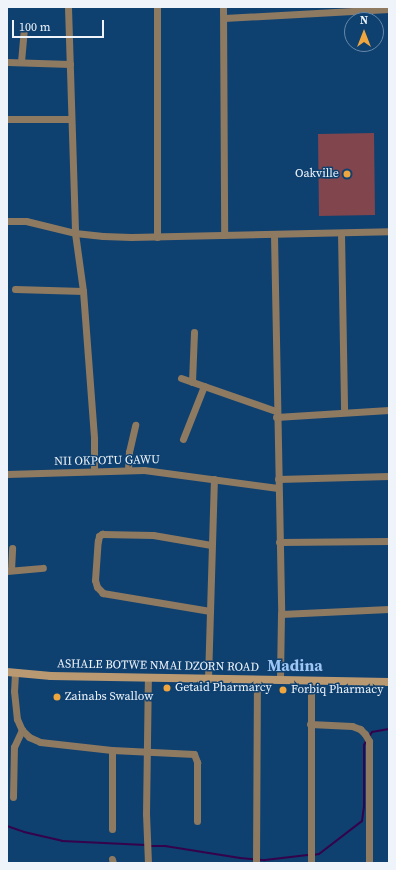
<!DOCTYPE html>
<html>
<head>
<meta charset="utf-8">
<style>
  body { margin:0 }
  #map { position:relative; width:396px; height:870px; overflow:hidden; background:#0e4070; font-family:"Source Serif 4",serif }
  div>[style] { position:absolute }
  .green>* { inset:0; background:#80454d }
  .stream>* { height:2px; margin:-1px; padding:0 1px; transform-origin:1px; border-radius:1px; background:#35034b }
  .street>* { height:7px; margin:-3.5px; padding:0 3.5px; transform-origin:3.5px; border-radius:3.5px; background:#8e7961 }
  .secondary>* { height:8px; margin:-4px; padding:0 4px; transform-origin:4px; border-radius:4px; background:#b99972 }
  .dots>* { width:11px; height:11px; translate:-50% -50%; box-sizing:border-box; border:2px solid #0e4070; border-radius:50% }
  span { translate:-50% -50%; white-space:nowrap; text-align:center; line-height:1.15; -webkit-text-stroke:3px #0e4070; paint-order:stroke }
  .poi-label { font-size:12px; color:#eff4fa }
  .right { translate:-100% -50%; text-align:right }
  .left { translate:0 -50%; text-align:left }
  .street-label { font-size:12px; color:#eff4fa }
  .district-label { font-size:16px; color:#9ec6f4; font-weight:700 }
  .frame { position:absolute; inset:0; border:8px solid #eff4fa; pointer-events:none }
  .north { position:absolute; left:344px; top:12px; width:40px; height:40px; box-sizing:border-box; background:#0e4070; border:1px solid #6888a7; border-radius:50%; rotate:0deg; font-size:11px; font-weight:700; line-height:16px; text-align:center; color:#eff4fa }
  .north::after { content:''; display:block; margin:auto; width:14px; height:18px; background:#f0a63e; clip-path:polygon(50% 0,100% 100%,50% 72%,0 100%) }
  .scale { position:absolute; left:12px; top:20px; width:92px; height:18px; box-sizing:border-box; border:2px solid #eff4fa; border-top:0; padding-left:5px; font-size:12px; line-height:14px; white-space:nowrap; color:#eff4fa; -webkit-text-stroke:3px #0e4070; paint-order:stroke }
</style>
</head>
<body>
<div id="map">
  <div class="green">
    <div style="clip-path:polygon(374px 133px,375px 215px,319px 216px,318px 134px)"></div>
  </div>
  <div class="stream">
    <div style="left:369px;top:737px;width:6px;rotate:-59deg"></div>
    <div style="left:372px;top:732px;width:17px;rotate:-10deg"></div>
    <div style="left:7px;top:826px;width:18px;rotate:19deg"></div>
    <div style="left:24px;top:832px;width:39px;rotate:13deg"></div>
    <div style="left:62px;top:841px;width:84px;rotate:2.7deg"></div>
    <div style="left:150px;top:846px;width:15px"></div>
    <div style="left:165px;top:846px;width:76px;rotate:9.1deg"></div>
    <div style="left:240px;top:858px;width:25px;rotate:5deg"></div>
    <div style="left:265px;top:860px;width:43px;rotate:-6.6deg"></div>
    <div style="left:313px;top:855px;width:6px;rotate:-9deg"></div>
    <div style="left:319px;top:854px;width:54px;rotate:-37.5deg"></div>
    <div style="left:362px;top:821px;width:14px;rotate:-82deg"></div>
    <div style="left:364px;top:807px;width:62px;rotate:-90deg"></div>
    <div style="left:364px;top:745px;width:4px;rotate:-63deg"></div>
  </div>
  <div class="street">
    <div style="left:68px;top:7px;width:226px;rotate:88.2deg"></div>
    <div style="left:75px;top:233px;width:59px;rotate:82.1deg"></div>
    <div style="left:83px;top:291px;width:148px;rotate:85.7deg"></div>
    <div style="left:94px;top:439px;width:32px;rotate:90deg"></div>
    <div style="left:223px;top:7px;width:228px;rotate:89.7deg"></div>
    <div style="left:224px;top:18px;width:165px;rotate:-3.1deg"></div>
    <div style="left:7px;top:62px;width:63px;rotate:1.8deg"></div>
    <div style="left:21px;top:62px;width:32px;rotate:-85deg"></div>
    <div style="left:7px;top:119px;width:63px"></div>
    <div style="left:7px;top:221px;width:19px"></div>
    <div style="left:26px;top:221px;width:50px;rotate:13.8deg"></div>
    <div style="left:75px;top:233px;width:28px;rotate:6deg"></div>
    <div style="left:103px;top:236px;width:28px;rotate:2deg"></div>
    <div style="left:131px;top:237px;width:258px;rotate:-1.3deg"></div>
    <div style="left:341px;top:233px;width:179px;rotate:89deg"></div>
    <div style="left:274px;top:235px;width:379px;rotate:88.9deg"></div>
    <div style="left:281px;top:614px;width:65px;rotate:90.9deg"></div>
    <div style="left:157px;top:237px;width:230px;rotate:-90deg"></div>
    <div style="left:15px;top:289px;width:68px;rotate:1.7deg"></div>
    <div style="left:181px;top:378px;width:101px;rotate:19.2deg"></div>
    <div style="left:192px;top:382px;width:50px;rotate:-87.7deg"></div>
    <div style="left:276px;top:417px;width:113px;rotate:-3.5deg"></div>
    <div style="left:183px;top:439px;width:57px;rotate:-68.4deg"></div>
    <div style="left:128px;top:470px;width:18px;rotate:-87deg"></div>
    <div style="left:129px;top:452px;width:28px;rotate:-77deg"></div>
    <div style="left:7px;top:474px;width:137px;rotate:-1.7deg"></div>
    <div style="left:144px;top:470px;width:135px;rotate:7.7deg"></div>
    <div style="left:278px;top:479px;width:111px;rotate:-1.5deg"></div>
    <div style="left:279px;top:542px;width:110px;rotate:-0.5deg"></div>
    <div style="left:11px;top:570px;width:22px;rotate:-87deg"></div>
    <div style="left:7px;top:571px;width:36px;rotate:-5deg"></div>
    <div style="left:210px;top:611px;width:109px;rotate:-170.5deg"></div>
    <div style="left:103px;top:593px;width:8px;rotate:-135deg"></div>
    <div style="left:97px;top:587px;width:7px;rotate:-106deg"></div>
    <div style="left:95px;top:580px;width:39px;rotate:-86deg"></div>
    <div style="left:98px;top:541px;width:5px;rotate:-79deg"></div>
    <div style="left:99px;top:536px;width:4px;rotate:-34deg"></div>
    <div style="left:102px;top:534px;width:51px;rotate:1.1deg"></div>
    <div style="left:153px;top:535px;width:59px;rotate:9.8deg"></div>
    <div style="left:281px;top:614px;width:108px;rotate:-2.7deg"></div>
    <div style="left:15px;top:673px;width:18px;rotate:93deg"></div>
    <div style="left:14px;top:691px;width:28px;rotate:84deg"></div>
    <div style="left:17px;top:719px;width:12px;rotate:66deg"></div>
    <div style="left:22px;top:730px;width:10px;rotate:45deg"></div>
    <div style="left:29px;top:737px;width:12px;rotate:24deg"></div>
    <div style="left:40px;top:742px;width:72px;rotate:6.3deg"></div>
    <div style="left:112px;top:750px;width:82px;rotate:2.8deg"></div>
    <div style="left:194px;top:754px;width:9px;rotate:69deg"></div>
    <div style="left:197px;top:762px;width:59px;rotate:90deg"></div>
    <div style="left:208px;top:679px;width:200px;rotate:-88.3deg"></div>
    <div style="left:310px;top:724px;width:42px;rotate:2.7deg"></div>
    <div style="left:352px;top:726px;width:9px;rotate:21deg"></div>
    <div style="left:360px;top:729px;width:7px;rotate:45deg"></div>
    <div style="left:365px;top:734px;width:8px;rotate:60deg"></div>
    <div style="left:369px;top:741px;width:122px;rotate:90deg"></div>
    <div style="left:112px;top:750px;width:79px;rotate:90deg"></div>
    <div style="left:13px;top:797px;width:50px;rotate:-88.9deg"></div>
    <div style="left:14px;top:747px;width:19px;rotate:-65deg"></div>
    <div style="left:112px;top:859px;width:4px;rotate:76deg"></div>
    <div style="left:148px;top:863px;width:49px;rotate:-92.3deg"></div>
    <div style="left:146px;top:814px;width:136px;rotate:-89.2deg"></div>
    <div style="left:256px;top:863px;width:184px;rotate:-89.7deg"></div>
    <div style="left:311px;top:863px;width:182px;rotate:-90deg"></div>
  </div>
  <div class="secondary">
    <div style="left:7px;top:672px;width:44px;rotate:5.2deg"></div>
    <div style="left:51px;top:676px;width:338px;rotate:1deg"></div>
  </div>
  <div class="dots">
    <div style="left:347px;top:174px;background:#f0a63e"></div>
    <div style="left:167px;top:688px;background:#f0a63e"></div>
    <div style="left:283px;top:690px;background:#f0a63e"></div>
    <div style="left:57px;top:697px;background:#f0a63e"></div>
  </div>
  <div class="poi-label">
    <span class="right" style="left:339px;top:174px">Oakville</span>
    <span class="left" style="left:175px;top:688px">Getaid Pharmarcy</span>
    <span class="left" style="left:291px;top:690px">Forbiq Pharmacy</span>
    <span class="left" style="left:65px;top:697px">Zainabs Swallow</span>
  </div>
  <div class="street-label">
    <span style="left:107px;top:461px;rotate:-1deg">NII OKPOTU GAWU</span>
    <span style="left:158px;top:666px;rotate:1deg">ASHALE BOTWE NMAI DZORN ROAD</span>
  </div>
  <div class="district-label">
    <span style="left:295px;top:665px">Madina</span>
  </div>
  <div class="frame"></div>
  <div class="north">N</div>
  <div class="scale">100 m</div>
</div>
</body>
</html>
